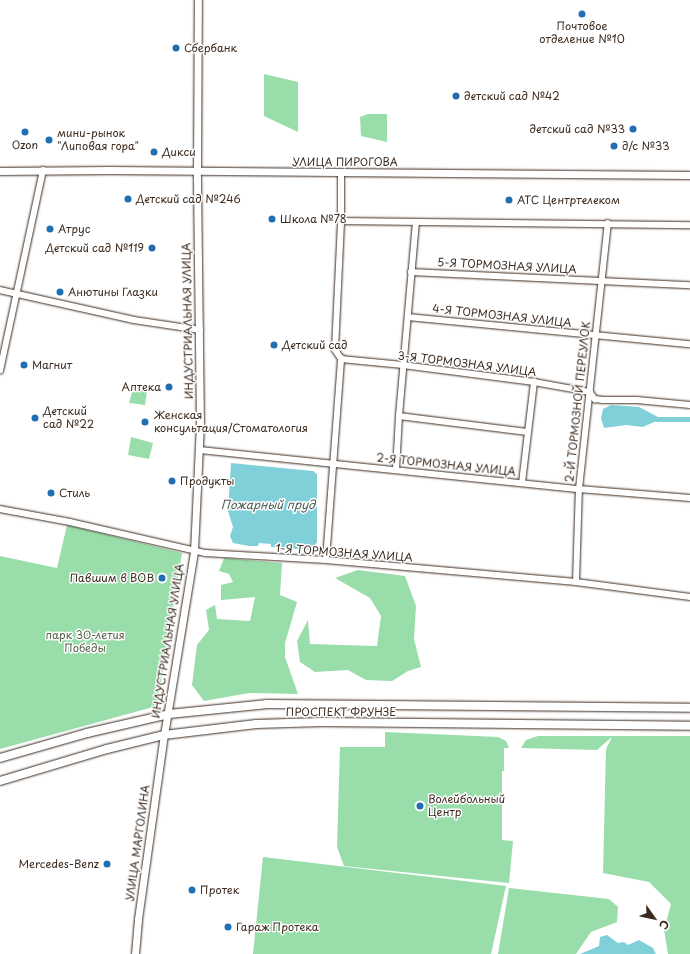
<!DOCTYPE html>
<html>
<head>
<meta charset="utf-8">
<style>
  body { margin:0 }
  #map { position:relative; width:690px; height:954px; overflow:hidden; background:#fff; font-family:"Playpen Sans",sans-serif }
  div>[style] { position:absolute }
  .green>* { inset:0; background:#98ddaa }
  .water>* { inset:0; background:#7fd0d9 }
  .roads { filter:drop-shadow(0 0 1px #3b2a1e) drop-shadow(0 0 1px #3b2a1e) }
  .minor>* { height:5.5px; margin:-2.75px; padding:0 2.75px; transform-origin:2.75px; border-radius:2.75px; background:#fff }
  .tertiary>* { height:7px; margin:-3.5px; padding:0 3.5px; transform-origin:3.5px; border-radius:3.5px; background:#fff }
  .secondary>* { height:8px; margin:-4px; padding:0 4px; transform-origin:4px; border-radius:4px; background:#fff }
  .dots>* { width:11px; height:11px; translate:-50% -50%; box-sizing:border-box; border:2px solid #fff; border-radius:50% }
  span { translate:-50% -50%; white-space:nowrap; text-align:center; line-height:1.15; -webkit-text-stroke:3px #fff; paint-order:stroke }
  .poi-label { font-size:11px; color:#3b2a1e }
  .left { translate:0 -50%; text-align:left }
  .right { translate:-100% -50%; text-align:right }
  .street-label { font-size:11px; color:#3b2a1e }
  .park-label { font-size:11px; color:#576048 }
  .water-label { font-size:12px; color:#4f5c56; font-style:italic }
  .north { position:absolute; left:634px; top:898px; width:40px; height:40px; -webkit-text-stroke:3px #fff; paint-order:stroke; rotate:123deg; font-size:11px; font-weight:700; line-height:16px; text-align:center; color:#3b2a1e }
  .north::after { content:''; display:block; margin:auto; width:14px; height:18px; background:#3b2a1e; clip-path:polygon(50% 0,100% 100%,50% 72%,0 100%) }
</style>
</head>
<body>
<div id="map">
  <div class="green">
    <div style="clip-path:polygon(264px 74px,298px 82px,298px 132px,264px 116px)"></div>
    <div style="clip-path:polygon(368px 114px,387px 114px,387px 142px,361px 136px,360px 117px)"></div>
    <div style="clip-path:polygon(133px 389px,147px 391px,145px 405px,129px 403px)"></div>
    <div style="clip-path:polygon(131px 437px,153px 443px,149px 459px,128px 455px)"></div>
    <div style="clip-path:polygon(67px 525px,182px 553px,157px 706px,0 749px,0 556px,57px 568px)"></div>
    <div style="clip-path:polygon(224px 558px,282px 563px,280px 595px,297px 602px,285px 643px,285px 657px,298px 694px,249px 693px,204px 701px,192px 685px,197px 645px,209px 630px,206px 610px,215px 605px,217px 619px,250px 621px,255px 597px,221px 600px,221px 585px,233px 582px,229px 574px,219px 571px)"></div>
    <div style="clip-path:polygon(358px 570px,405px 576px,416px 606px,414px 639px,421px 667px,408px 671px,392px 681px,366px 680px,348px 670px,315px 672px,300px 662px,297px 641px,308px 620px,310px 644px,377px 646px,381px 616px,370px 598px,335px 578px)"></div>
    <div style="clip-path:polygon(385px 732px,498px 737px,506px 741px,509px 748px,504px 748px,504px 771px,502px 771px,502px 840px,513px 841px,509px 883px,344px 866px,337px 847px,340px 747px,385px 747px)"></div>
    <div style="clip-path:polygon(538px 736px,690px 736px,690px 954px,668px 954px,664px 930px,671px 904px,649px 882px,603px 873px,606px 749px,612px 737px,597px 750px,521px 748px,526px 740px)"></div>
    <div style="clip-path:polygon(263px 857px,506px 886px,491px 954px,253px 954px)"></div>
    <div style="clip-path:polygon(509px 888px,609px 899px,618px 907px,617px 922px,591px 932px,576px 954px,498px 954px)"></div>
  </div>
  <div class="water">
    <div style="clip-path:polygon(611px 405px,639px 407px,658px 417px,690px 417px,690px 422px,654px 422px,643px 427px,626px 425px,604px 428px,601px 418px,603px 409px)"></div>
    <div style="clip-path:polygon(231px 463px,313px 471px,317px 474px,317px 542px,312px 550px,271px 547px,271px 544px,259px 543px,258px 546px,249px 546px,233px 543px,230px 536px,233px 527px,228px 511px)"></div>
    <div style="clip-path:polygon(607px 935px,618px 943px,624px 942px,628px 945px,639px 940px,653px 948px,656px 954px,580px 954px,599px 946px,600px 937px)"></div>
  </div>
  <div class="roads">
    <div class="minor">
      <div style="left:341px;top:221px;width:349px;rotate:0.7deg"></div>
      <div style="left:411px;top:272px;width:279px;rotate:2.7deg"></div>
      <div style="left:0;top:290px;width:137px;rotate:12.6deg"></div>
      <div style="left:134px;top:320px;width:67px;rotate:8.6deg"></div>
      <div style="left:408px;top:317px;width:283px;rotate:5.5deg"></div>
      <div style="left:341px;top:359px;width:62px;rotate:5.5deg"></div>
      <div style="left:403px;top:365px;width:132px;rotate:7.4deg"></div>
      <div style="left:534px;top:382px;width:57px;rotate:10.1deg"></div>
      <div style="left:590px;top:392px;width:9px;rotate:54deg"></div>
      <div style="left:595px;top:399px;width:8px;rotate:7deg"></div>
      <div style="left:603px;top:400px;width:34px"></div>
      <div style="left:637px;top:400px;width:53px;rotate:5.4deg"></div>
      <div style="left:341px;top:359px;width:11px;rotate:-124deg"></div>
      <div style="left:335px;top:350px;width:129px;rotate:-87.3deg"></div>
      <div style="left:341px;top:221px;width:48px;rotate:-90deg"></div>
      <div style="left:0;top:371px;width:205px;rotate:-77.9deg"></div>
      <div style="left:399px;top:416px;width:129px;rotate:7.1deg"></div>
      <div style="left:200px;top:450px;width:381px;rotate:5.9deg"></div>
      <div style="left:579px;top:489px;width:111px;rotate:4.6deg"></div>
      <div style="left:396px;top:470px;width:54px;rotate:-86.8deg"></div>
      <div style="left:399px;top:416px;width:194px;rotate:-85deg"></div>
      <div style="left:522px;top:483px;width:102px;rotate:-83.2deg"></div>
      <div style="left:0;top:509px;width:71px;rotate:10.5deg"></div>
      <div style="left:70px;top:522px;width:139px;rotate:12.9deg"></div>
      <div style="left:205px;top:553px;width:121px;rotate:3.3deg"></div>
      <div style="left:326px;top:560px;width:251px;rotate:5deg"></div>
      <div style="left:576px;top:582px;width:115px;rotate:7.5deg"></div>
      <div style="left:326px;top:560px;width:202px;rotate:-85.7deg"></div>
      <div style="left:576px;top:582px;width:93px;rotate:-88.2deg"></div>
      <div style="left:579px;top:489px;width:267px;rotate:-83.8deg"></div>
    </div>
    <div class="tertiary">
      <div style="left:0;top:171px;width:110px;rotate:-0.5deg"></div>
      <div style="left:110px;top:170px;width:580px;rotate:0.49deg"></div>
      <div style="left:135px;top:954px;width:35px;rotate:-85deg"></div>
      <div style="left:138px;top:919px;width:186px;rotate:-82deg"></div>
      <div style="left:164px;top:735px;width:186px;rotate:-80.7deg"></div>
      <div style="left:194px;top:551px;width:125px;rotate:-87.3deg"></div>
      <div style="left:200px;top:426px;width:254px;rotate:-90.7deg"></div>
      <div style="left:197px;top:172px;width:172px;rotate:-89.7deg"></div>
    </div>
    <div class="secondary">
      <div style="left:0;top:758px;width:91px;rotate:-16deg"></div>
      <div style="left:87px;top:733px;width:84px;rotate:-13deg"></div>
      <div style="left:169px;top:714px;width:99px;rotate:-5.8deg"></div>
      <div style="left:267px;top:704px;width:423px;rotate:0.5deg"></div>
      <div style="left:0;top:781px;width:112px;rotate:-16.7deg"></div>
      <div style="left:107px;top:749px;width:59px;rotate:-13.8deg"></div>
      <div style="left:164px;top:735px;width:93px;rotate:-6.8deg"></div>
      <div style="left:256px;top:724px;width:66px;rotate:-1.7deg"></div>
      <div style="left:322px;top:722px;width:368px;rotate:0.6deg"></div>
    </div>
  </div>
  <div class="dots">
    <div style="left:582px;top:14px;background:#1f6fb2"></div>
    <div style="left:176px;top:48px;background:#1f6fb2"></div>
    <div style="left:456px;top:96px;background:#1f6fb2"></div>
    <div style="left:633px;top:129px;background:#1f6fb2"></div>
    <div style="left:25px;top:132px;background:#1f6fb2"></div>
    <div style="left:49px;top:140px;background:#1f6fb2"></div>
    <div style="left:614px;top:146px;background:#1f6fb2"></div>
    <div style="left:154px;top:152px;background:#1f6fb2"></div>
    <div style="left:128px;top:199px;background:#1f6fb2"></div>
    <div style="left:509px;top:200px;background:#1f6fb2"></div>
    <div style="left:272px;top:219px;background:#1f6fb2"></div>
    <div style="left:50px;top:229px;background:#1f6fb2"></div>
    <div style="left:152px;top:248px;background:#1f6fb2"></div>
    <div style="left:60px;top:292px;background:#1f6fb2"></div>
    <div style="left:274px;top:345px;background:#1f6fb2"></div>
    <div style="left:24px;top:365px;background:#1f6fb2"></div>
    <div style="left:169px;top:387px;background:#1f6fb2"></div>
    <div style="left:35px;top:418px;background:#1f6fb2"></div>
    <div style="left:145px;top:422px;background:#1f6fb2"></div>
    <div style="left:172px;top:481px;background:#1f6fb2"></div>
    <div style="left:51px;top:493px;background:#1f6fb2"></div>
    <div style="left:162px;top:578px;background:#1f6fb2"></div>
    <div style="left:420px;top:806px;background:#1f6fb2"></div>
    <div style="left:107px;top:864px;background:#1f6fb2"></div>
    <div style="left:192px;top:890px;background:#1f6fb2"></div>
    <div style="left:228px;top:927px;background:#1f6fb2"></div>
  </div>
  <div class="poi-label">
    <span style="left:582px;top:33px">Почтовое<br>отделение №10</span>
    <span class="left" style="left:184px;top:48px">Сбербанк</span>
    <span class="left" style="left:464px;top:96px">детский сад №42</span>
    <span class="right" style="left:625px;top:129px">детский сад №33</span>
    <span class="left" style="left:57px;top:140px">мини-рынок<br>"Липовая гора"</span>
    <span style="left:25px;top:145px">Ozon</span>
    <span class="left" style="left:622px;top:146px">д/с №33</span>
    <span class="left" style="left:162px;top:152px">Дикси</span>
    <span class="left" style="left:136px;top:199px">Детский сад №246</span>
    <span class="left" style="left:517px;top:200px">АТС Центртелеком</span>
    <span class="left" style="left:280px;top:219px">Школа №78</span>
    <span class="left" style="left:58px;top:229px">Атрус</span>
    <span class="right" style="left:144px;top:248px">Детский сад №119</span>
    <span class="left" style="left:68px;top:292px">Анютины Глазки</span>
    <span class="left" style="left:282px;top:345px">Детский сад</span>
    <span class="left" style="left:32px;top:365px">Магнит</span>
    <span class="right" style="left:161px;top:387px">Аптека</span>
    <span class="left" style="left:43px;top:418px">Детский<br>сад №22</span>
    <span class="left" style="left:154px;top:422px">Женская<br>консультация/Стоматология</span>
    <span class="left" style="left:180px;top:481px">Продукты</span>
    <span class="left" style="left:59px;top:493px">Стиль</span>
    <span class="right" style="left:154px;top:578px">Павшим в ВОВ</span>
    <span class="left" style="left:428px;top:806px">Волейбольный<br>Центр</span>
    <span class="right" style="left:99px;top:864px">Mercedes-Benz</span>
    <span class="left" style="left:200px;top:890px">Протек</span>
    <span class="left" style="left:236px;top:927px">Гараж Протека</span>
  </div>
  <div class="street-label">
    <span style="left:345px;top:162px">УЛИЦА ПИРОГОВА</span>
    <span style="left:507px;top:266px;rotate:3deg">5-Я ТОРМОЗНАЯ УЛИЦА</span>
    <span style="left:502px;top:316px;rotate:6deg">4-Я ТОРМОЗНАЯ УЛИЦА</span>
    <span style="left:188px;top:321px;rotate:-91deg">ИНДУСТРИАЛЬНАЯ УЛИЦА</span>
    <span style="left:467px;top:364px;rotate:7deg">3-Я ТОРМОЗНАЯ УЛИЦА</span>
    <span style="left:578px;top:402px;rotate:-84deg">2-Й ТОРМОЗНОЙ ПЕРЕУЛОК</span>
    <span style="left:446px;top:465px;rotate:6deg">2-Я ТОРМОЗНАЯ УЛИЦА</span>
    <span style="left:344px;top:553px;rotate:4deg">1-Я ТОРМОЗНАЯ УЛИЦА</span>
    <span style="left:168px;top:641px;rotate:-81deg">ИНДУСТРИАЛЬНАЯ УЛИЦА</span>
    <span style="left:341px;top:712px">ПРОСПЕКТ ФРУНЗЕ</span>
    <span style="left:138px;top:843px;rotate:-82deg">УЛИЦА МАРГОЛИНА</span>
  </div>
  <div class="park-label">
    <span style="left:85px;top:642px">парк 30-летия<br>Победы</span>
  </div>
  <div class="water-label">
    <span style="left:268px;top:505px">Пожарный пруд</span>
  </div>
  <div class="north">С</div>
</div>
</body>
</html>
